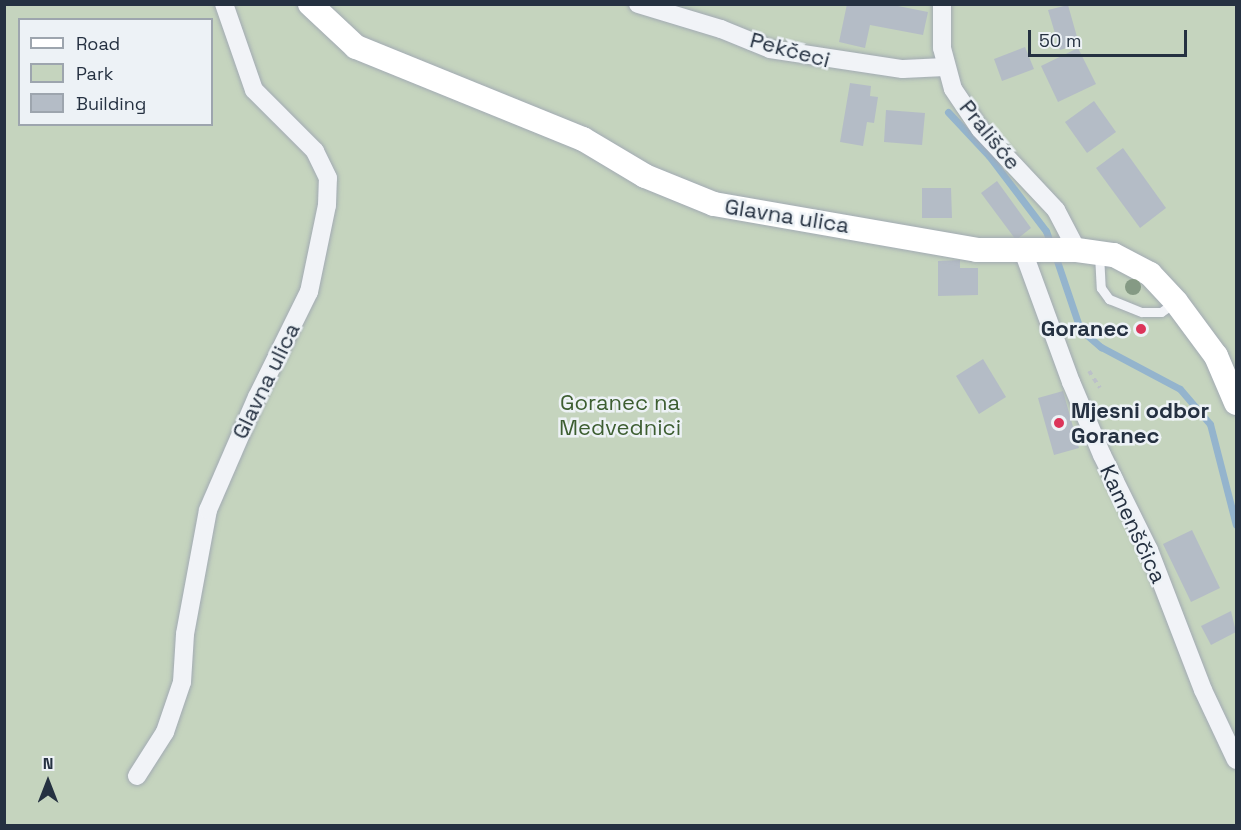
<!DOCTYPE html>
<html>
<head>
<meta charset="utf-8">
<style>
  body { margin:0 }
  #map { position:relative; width:1241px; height:830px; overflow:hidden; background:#dde3e9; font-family:"Space Grotesk",sans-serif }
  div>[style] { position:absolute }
  .green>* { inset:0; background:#c5d4be }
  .stream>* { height:7px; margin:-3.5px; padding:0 3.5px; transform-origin:3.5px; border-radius:3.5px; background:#94b4cd }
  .building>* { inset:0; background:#b4bcc6 }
  .path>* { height:4px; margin-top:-2px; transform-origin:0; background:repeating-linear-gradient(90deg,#bcc1c8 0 4.5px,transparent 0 9px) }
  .roads { filter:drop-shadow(0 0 2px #a2aab3) drop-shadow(0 0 2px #a2aab3) }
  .lane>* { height:9px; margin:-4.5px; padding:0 4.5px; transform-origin:4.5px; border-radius:4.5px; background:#f1f3f7 }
  .street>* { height:18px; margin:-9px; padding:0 9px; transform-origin:9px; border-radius:9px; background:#f1f3f7 }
  .secondary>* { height:24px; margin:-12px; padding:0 12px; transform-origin:12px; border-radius:12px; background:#fff }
  .trees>* { width:16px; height:16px; margin:-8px; border-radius:50%; background:#859a84 }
  .dots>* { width:16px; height:16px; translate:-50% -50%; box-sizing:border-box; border:3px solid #edf2f6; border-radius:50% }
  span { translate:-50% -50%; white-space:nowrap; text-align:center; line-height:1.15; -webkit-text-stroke:5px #edf2f6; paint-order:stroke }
  .street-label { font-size:22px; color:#253141 }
  .poi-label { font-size:22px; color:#253141; font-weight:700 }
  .right { translate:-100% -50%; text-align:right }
  .left { translate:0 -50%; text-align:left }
  .park-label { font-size:22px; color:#3d5e31 }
  .frame { position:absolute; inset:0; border:6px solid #253141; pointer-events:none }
  .legend { position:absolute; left:18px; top:18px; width:195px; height:108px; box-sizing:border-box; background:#edf2f6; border:2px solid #9da5ae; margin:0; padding:8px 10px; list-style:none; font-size:18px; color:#253141 }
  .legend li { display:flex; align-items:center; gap:12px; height:30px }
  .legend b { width:30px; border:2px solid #9da5ae }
  .north { position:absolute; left:18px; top:752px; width:60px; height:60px; -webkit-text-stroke:4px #edf2f6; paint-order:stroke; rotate:0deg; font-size:16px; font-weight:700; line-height:24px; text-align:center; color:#253141 }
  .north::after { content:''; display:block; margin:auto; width:21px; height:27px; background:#253141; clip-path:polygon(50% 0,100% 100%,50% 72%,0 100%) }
  .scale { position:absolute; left:1028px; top:30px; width:159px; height:27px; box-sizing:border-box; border:3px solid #253141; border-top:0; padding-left:8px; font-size:18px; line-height:21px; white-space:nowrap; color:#253141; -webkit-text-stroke:4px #edf2f6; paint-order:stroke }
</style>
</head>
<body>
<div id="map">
  <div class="green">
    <div style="clip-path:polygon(evenodd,4px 5px,1236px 5px,1236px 825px,5px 825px,4px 5px,20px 20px,212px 20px,212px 124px,20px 124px,20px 20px)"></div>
  </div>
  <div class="stream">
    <div style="left:948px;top:112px;width:60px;rotate:47deg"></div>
    <div style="left:989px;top:156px;width:94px;rotate:52.8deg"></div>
    <div style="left:1046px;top:231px;width:15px;rotate:70deg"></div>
    <div style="left:1055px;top:255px;width:78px;rotate:71.3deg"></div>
    <div style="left:1080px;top:329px;width:28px;rotate:41deg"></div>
    <div style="left:1101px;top:347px;width:89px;rotate:28deg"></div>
    <div style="left:1180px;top:389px;width:46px;rotate:49.4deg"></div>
    <div style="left:1210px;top:424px;width:104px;rotate:75.6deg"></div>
  </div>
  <div class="building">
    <div style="clip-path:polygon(847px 4px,888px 4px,928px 12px,923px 35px,870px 25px,865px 48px,839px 42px)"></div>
    <div style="clip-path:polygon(1068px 5px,1079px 44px,1060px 50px,1048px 10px)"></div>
    <div style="clip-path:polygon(1025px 47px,1034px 69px,1002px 81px,994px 59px)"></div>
    <div style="clip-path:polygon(1078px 48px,1096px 84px,1058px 102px,1041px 66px)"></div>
    <div style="clip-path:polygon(850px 83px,871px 86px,870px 96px,878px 97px,874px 123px,867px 122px,863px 146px,840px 142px)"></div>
    <div style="clip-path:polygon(1094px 101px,1116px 132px,1087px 153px,1065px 122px)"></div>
    <div style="clip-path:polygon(886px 110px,925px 113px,922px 145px,884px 142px)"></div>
    <div style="clip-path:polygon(1123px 148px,1166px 208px,1140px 228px,1096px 168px)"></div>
    <div style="clip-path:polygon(997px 181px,1031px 228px,1016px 240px,981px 193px)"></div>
    <div style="clip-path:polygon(922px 188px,951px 188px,952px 218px,922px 218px)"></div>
    <div style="clip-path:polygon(960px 260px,960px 268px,978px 268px,978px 295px,938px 296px,938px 261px)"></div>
    <div style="clip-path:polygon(983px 359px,1006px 397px,979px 414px,956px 376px)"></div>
    <div style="clip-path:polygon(1063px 391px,1079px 448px,1054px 455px,1038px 398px)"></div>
    <div style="clip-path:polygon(1192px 530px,1220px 588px,1191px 602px,1163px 544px)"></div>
    <div style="clip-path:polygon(1231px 611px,1236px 632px,1211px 645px,1201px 626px)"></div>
  </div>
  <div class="path">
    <div style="left:1089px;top:371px;width:20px;rotate:57deg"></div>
  </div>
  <div class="roads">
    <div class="lane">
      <div style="left:1099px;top:254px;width:34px;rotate:87deg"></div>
      <div style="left:1101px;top:288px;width:14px;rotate:54deg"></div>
      <div style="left:1109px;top:299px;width:35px;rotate:22deg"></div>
      <div style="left:1142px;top:312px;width:19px"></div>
      <div style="left:1161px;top:312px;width:16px;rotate:-35deg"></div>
    </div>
    <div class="street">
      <div style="left:638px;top:4px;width:87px;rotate:16.8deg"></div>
      <div style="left:721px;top:29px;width:53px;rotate:22.2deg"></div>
      <div style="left:770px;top:49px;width:134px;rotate:8.6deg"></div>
      <div style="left:903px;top:69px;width:42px;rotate:-2.7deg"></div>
      <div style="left:942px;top:4px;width:44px;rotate:90deg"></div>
      <div style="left:942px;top:48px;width:42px;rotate:75deg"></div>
      <div style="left:953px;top:89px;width:48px;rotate:56deg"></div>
      <div style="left:980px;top:129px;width:111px;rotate:46.8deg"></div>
      <div style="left:1056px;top:210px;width:45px;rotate:62.3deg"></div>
      <div style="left:1023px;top:251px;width:140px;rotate:69.9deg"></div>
      <div style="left:1071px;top:382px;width:79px;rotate:67deg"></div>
      <div style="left:1102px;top:455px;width:106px;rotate:63.7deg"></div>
      <div style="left:1149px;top:550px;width:150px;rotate:68.9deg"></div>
      <div style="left:1203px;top:690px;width:77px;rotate:64.8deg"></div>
      <div style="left:137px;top:776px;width:52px;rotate:-57.5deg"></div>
      <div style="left:165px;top:732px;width:53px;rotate:-71.2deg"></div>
      <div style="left:182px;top:682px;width:48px;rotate:-86.4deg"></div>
      <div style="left:185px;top:634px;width:126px;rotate:-79.5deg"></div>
      <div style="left:208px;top:510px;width:123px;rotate:-66.6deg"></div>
      <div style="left:257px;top:397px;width:117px;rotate:-63.7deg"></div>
      <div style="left:309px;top:292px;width:89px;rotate:-78.3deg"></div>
      <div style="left:327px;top:205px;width:27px;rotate:-88deg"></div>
      <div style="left:328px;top:178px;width:30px;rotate:-116deg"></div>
      <div style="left:315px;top:151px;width:86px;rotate:-135deg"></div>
      <div style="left:254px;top:90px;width:91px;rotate:-109.2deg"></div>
    </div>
    <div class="secondary">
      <div style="left:310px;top:4px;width:63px;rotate:43.1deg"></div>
      <div style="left:356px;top:47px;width:245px;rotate:22.1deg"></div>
      <div style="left:583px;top:139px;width:72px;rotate:30.8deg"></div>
      <div style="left:645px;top:176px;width:74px;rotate:22.1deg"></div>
      <div style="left:714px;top:204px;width:267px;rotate:9.9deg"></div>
      <div style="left:977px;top:250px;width:100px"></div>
      <div style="left:1077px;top:250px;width:37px;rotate:8deg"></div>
      <div style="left:1114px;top:255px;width:41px;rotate:27.8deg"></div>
      <div style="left:1150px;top:274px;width:38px;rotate:47deg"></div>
      <div style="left:1176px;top:302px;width:67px;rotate:53.5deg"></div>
      <div style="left:1216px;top:356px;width:51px;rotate:66.9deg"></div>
    </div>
  </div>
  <div class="trees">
    <div style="left:1133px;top:287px"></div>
  </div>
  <div class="dots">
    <div style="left:1141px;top:329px;background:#dc355a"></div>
    <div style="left:1059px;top:423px;background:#dc355a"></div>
  </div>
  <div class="street-label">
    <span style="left:790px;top:50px;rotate:15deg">Pekčeci</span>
    <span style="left:990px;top:135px;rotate:51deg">Prališće</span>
    <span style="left:787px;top:216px;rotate:9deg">Glavna ulica</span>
    <span style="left:266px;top:381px;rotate:-64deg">Glavna ulica</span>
    <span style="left:1133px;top:524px;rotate:65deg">Kamenščica</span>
  </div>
  <div class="poi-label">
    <span class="right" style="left:1129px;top:329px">Goranec</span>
    <span class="left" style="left:1071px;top:423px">Mjesni odbor<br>Goranec</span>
  </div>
  <div class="park-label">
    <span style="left:620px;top:415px">Goranec na<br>Medvednici</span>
  </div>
  <div class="frame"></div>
  <ul class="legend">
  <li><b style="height:8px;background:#fff"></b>Road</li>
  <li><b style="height:16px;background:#c5d4be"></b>Park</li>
  <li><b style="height:16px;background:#b4bcc6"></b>Building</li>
  </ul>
  <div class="north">N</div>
  <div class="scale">50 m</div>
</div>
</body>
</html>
